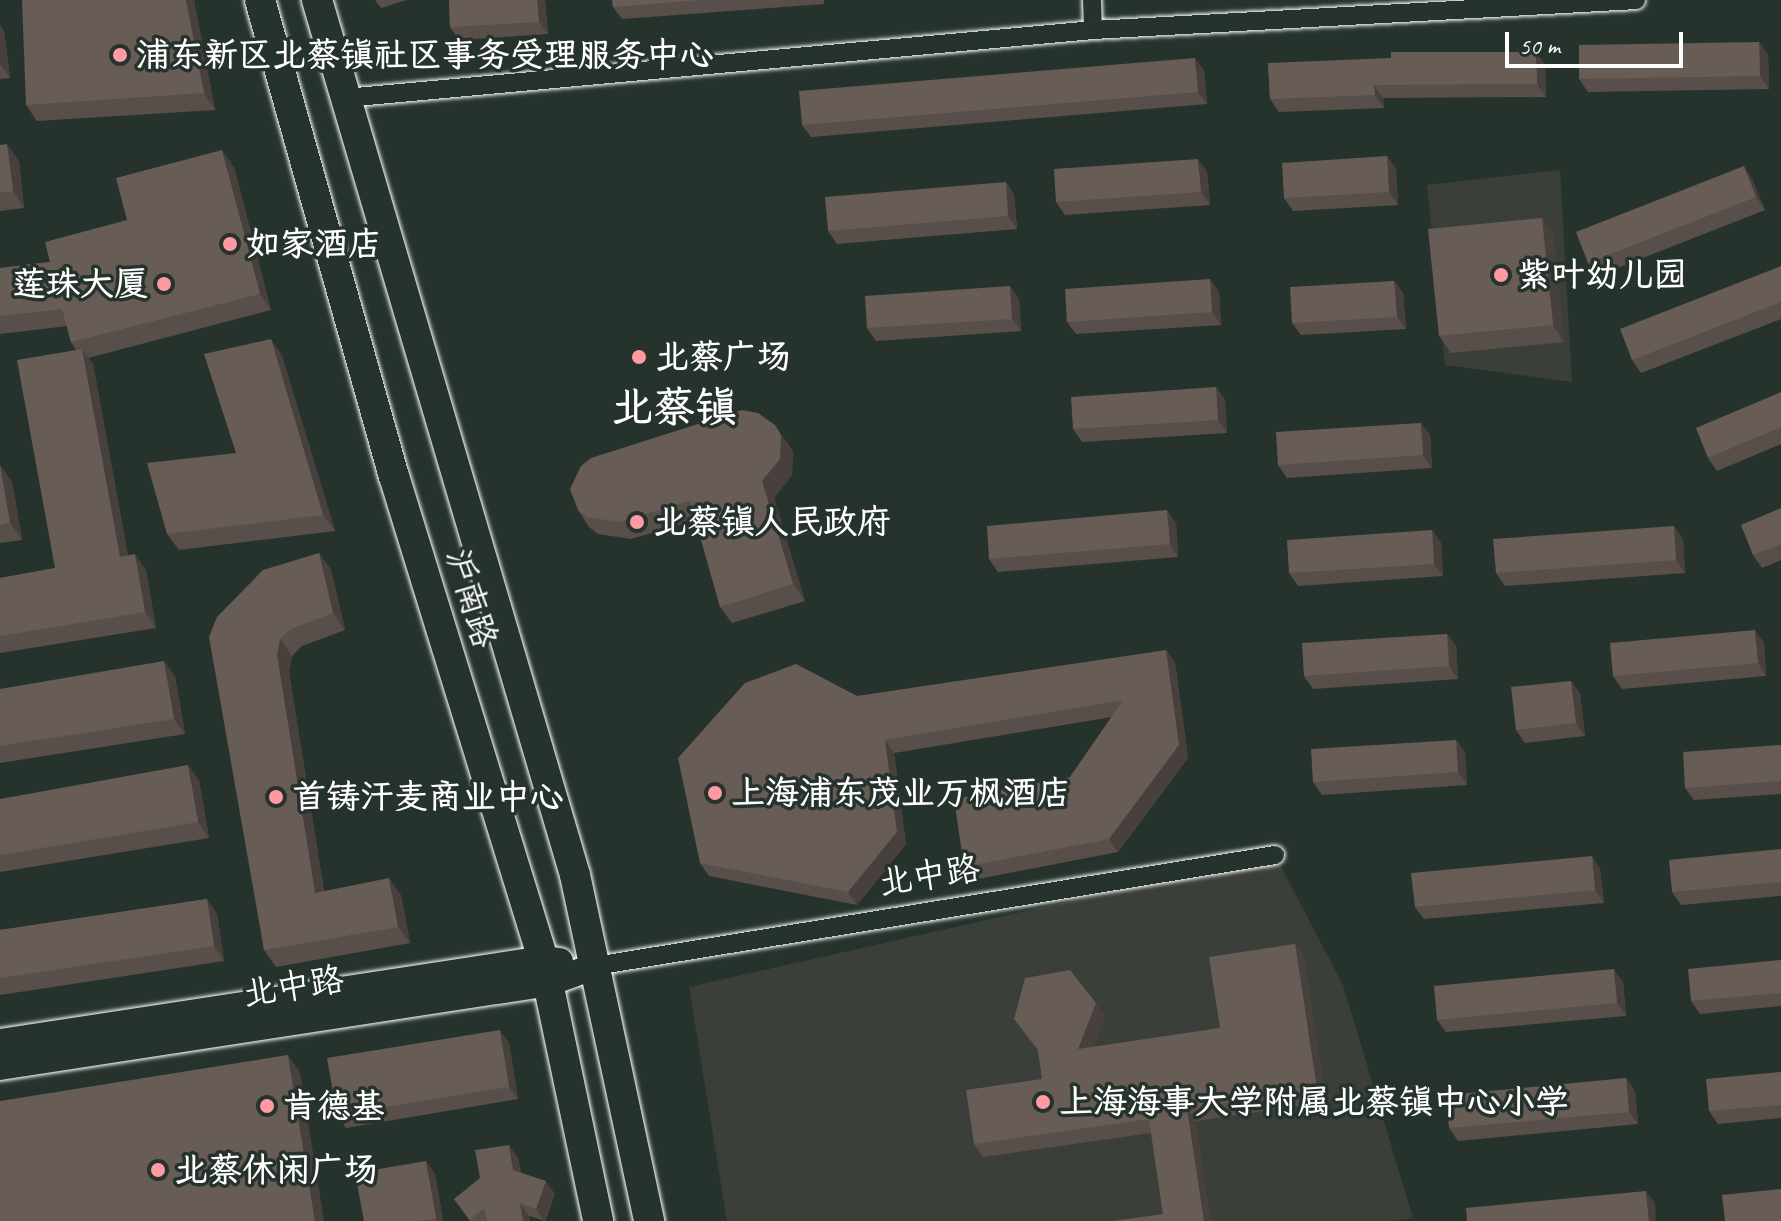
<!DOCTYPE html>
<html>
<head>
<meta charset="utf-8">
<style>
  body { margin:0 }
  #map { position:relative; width:1781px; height:1221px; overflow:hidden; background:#26332d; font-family:Caveat,"LXGW WenKai TC",sans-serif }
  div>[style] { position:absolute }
  .built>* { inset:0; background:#3a3f39 }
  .roads { filter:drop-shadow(0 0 2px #fff) drop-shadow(0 0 2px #fff) }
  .street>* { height:18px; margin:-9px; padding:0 9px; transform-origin:9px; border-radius:9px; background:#26332d }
  .secondary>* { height:26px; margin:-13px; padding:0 13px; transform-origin:13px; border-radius:13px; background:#26332d }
  .primary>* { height:30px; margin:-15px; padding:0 15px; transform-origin:15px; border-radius:15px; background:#26332d }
  .wall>* { inset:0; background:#594f4a }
  .shaded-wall>* { inset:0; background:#48403c }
  .building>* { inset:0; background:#675c56 }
  .dots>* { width:22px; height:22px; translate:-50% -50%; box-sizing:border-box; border:4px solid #26332d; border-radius:50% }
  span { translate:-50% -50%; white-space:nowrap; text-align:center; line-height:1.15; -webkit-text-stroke:7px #26332d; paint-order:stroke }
  .poi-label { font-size:34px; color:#fff; font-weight:700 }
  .left { translate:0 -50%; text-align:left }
  .right { translate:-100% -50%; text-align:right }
  .street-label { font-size:34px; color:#fff }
  .district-label { font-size:42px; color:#fff; font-weight:700 }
  .scale { position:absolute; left:1505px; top:32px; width:178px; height:36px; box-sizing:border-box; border:4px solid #fff; border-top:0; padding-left:10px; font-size:24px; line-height:28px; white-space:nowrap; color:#fff; -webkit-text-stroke:6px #26332d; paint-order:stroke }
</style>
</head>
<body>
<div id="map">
  <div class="built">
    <div style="clip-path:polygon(1560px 170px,1572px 382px,1445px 365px,1427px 185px)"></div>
    <div style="clip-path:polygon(1275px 855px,1343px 985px,1413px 1218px,1394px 1221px,727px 1221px,689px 987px)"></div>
  </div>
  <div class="roads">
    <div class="street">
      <div style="left:1092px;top:0;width:30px;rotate:88deg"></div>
      <div style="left:345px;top:98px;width:751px;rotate:-5.19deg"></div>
      <div style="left:1093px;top:30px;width:544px;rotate:-3.16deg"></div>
      <div style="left:595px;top:966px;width:689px;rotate:-9.27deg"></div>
    </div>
    <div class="secondary">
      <div style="left:0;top:1042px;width:549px;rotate:-8.69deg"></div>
      <div style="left:543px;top:959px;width:17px;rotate:7deg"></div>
      <div style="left:0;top:1067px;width:555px;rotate:-8.7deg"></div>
      <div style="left:549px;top:983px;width:49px;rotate:-20.3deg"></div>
    </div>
    <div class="primary">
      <div style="left:260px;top:0;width:495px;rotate:74.3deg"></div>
      <div style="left:394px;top:476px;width:505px;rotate:72.86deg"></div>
      <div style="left:543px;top:959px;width:268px;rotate:78.1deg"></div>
      <div style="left:317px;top:0;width:912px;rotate:73.57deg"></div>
      <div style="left:575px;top:875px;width:354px;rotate:77.9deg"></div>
    </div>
  </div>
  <div class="wall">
    <div style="clip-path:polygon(194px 0,215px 110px,37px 121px,26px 105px)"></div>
    <div style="clip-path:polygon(375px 0,407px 0,381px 8px)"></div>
    <div style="clip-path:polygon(449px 0,545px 0,548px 34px,459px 40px,450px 27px)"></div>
    <div style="clip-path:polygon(612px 0,824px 0,824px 4px,622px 19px,613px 7px)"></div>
    <div style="clip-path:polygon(0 25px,4px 31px,10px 78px,0 79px)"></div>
    <div style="clip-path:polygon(1759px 42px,1768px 55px,1769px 89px,1588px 92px,1579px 79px)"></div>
    <div style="clip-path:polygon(1268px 63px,1545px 64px,1546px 97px,1383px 98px,1384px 108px,1279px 112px,1270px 99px)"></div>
    <div style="clip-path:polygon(1204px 70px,1207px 104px,811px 137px,802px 125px)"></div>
    <div style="clip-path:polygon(0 145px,19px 161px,24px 208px,0 211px)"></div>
    <div style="clip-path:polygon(1387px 156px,1396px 169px,1398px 205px,1293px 211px,1284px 198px)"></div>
    <div style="clip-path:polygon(234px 167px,271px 310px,88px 358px,93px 364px,128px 556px,146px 570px,156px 628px,0 653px,0 578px,55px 568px,76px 350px,71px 342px,67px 326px,0 334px,0 268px,50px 262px,127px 220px)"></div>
    <div style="clip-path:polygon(1207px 172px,1210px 205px,1065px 215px,1056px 202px)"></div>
    <div style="clip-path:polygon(1752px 179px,1765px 210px,1597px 276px,1588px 263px)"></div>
    <div style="clip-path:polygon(1006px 182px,1014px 195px,1017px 229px,837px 244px,828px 231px)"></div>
    <div style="clip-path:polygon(1542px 218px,1554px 235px,1564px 342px,1451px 353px,1439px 336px)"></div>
    <div style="clip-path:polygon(1781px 266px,1781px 319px,1641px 373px,1632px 360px)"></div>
    <div style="clip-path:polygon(1210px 279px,1219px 292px,1221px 325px,1076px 334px,1067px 322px)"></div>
    <div style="clip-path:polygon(1394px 281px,1403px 293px,1406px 329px,1301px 335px,1292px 323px)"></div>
    <div style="clip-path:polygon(1019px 299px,1021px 331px,876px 341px,867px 328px)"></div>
    <div style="clip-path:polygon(271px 339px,282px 356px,335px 531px,179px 550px,167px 534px,236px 453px)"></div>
    <div style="clip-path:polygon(1216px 387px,1225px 400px,1227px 433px,1082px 442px,1073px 429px)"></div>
    <div style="clip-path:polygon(1781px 392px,1781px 444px,1717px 471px,1708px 458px)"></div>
    <div style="clip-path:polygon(1430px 435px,1432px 468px,1287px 478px,1278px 465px)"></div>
    <div style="clip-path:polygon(787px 442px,793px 452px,792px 475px,774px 498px,805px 601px,732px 623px,720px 607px,696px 520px,631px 539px,598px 534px,589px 527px,578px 510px)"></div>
    <div style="clip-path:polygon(0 465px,12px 482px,22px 540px,0 543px)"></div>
    <div style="clip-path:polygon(1781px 508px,1781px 560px,1762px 568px,1753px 555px)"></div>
    <div style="clip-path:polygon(1176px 523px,1178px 557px,998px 572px,989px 559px)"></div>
    <div style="clip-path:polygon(1432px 530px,1441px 543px,1443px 576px,1298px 586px,1289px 573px)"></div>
    <div style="clip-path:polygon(1683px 539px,1685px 573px,1505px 586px,1496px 573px)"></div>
    <div style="clip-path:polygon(319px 553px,331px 570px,345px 630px,302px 646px,292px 656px,289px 672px,324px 891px,401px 895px,410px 943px,276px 967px,264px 950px,217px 617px)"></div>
    <div style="clip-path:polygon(1447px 634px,1456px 646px,1458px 679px,1313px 689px,1304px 676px)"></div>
    <div style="clip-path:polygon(1764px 643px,1766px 676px,1622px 689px,1613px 676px)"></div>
    <div style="clip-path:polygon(1175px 662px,1188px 758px,1118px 852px,973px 880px,964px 867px,1070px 777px,1112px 717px,894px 753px,906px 844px,857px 905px,709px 876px,700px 863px,857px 696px)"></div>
    <div style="clip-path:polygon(175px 676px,185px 734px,0 763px,0 689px)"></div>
    <div style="clip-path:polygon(1571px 681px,1580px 694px,1585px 736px,1525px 743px,1516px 730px)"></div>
    <div style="clip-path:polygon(1456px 740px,1465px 752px,1467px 785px,1322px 795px,1313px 782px)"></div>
    <div style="clip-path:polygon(1781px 745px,1781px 794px,1694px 800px,1685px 788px)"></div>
    <div style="clip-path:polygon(199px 780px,209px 838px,0 872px,0 799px)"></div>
    <div style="clip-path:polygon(1781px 849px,1781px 896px,1681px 905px,1672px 892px)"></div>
    <div style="clip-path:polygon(1592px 856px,1600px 869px,1604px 903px,1424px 919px,1415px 907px)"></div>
    <div style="clip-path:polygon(207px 899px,217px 914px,224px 961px,0 995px,0 930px)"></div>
    <div style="clip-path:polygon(1295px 944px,1304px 957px,1326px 1102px,1196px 1121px,1163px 1214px,1151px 1133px,983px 1157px,974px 1144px,1042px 1079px,1038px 1051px,1014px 1019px,1096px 1003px,1105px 1016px,1093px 1047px,1220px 1028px)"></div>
    <div style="clip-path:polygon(1781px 960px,1781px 1006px,1700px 1014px,1691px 1001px)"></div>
    <div style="clip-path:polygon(1623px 982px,1626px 1016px,1446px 1032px,1437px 1020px)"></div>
    <div style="clip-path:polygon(509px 1043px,518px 1099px,346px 1128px,337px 1115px)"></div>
    <div style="clip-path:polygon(1781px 1072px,1781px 1118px,1718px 1124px,1709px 1111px)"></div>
    <div style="clip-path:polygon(1626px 1078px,1635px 1091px,1638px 1124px,1458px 1141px,1449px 1128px)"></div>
    <div style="clip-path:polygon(518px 1158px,521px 1173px,555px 1194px,545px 1221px,529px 1216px,530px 1221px,470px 1221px,454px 1199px)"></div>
    <div style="clip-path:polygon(435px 1174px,443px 1221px,364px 1221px)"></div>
  </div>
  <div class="shaded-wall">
    <div style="clip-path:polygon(186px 0,194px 0,215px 110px,204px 93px)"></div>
    <div style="clip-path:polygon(537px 0,545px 0,548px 34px,539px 22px)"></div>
    <div style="clip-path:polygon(0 25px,4px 31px,10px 78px,0 64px)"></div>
    <div style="clip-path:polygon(1759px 42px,1768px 55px,1769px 89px,1760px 76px)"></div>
    <div style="clip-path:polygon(1536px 52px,1545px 64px,1546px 97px,1537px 84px)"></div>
    <div style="clip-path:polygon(1195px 58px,1204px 70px,1207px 104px,1198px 92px)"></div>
    <div style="clip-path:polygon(1374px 85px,1383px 98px,1384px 108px,1375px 95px)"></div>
    <div style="clip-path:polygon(7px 144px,19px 161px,24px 208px,13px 191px)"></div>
    <div style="clip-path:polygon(222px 150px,234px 167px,271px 310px,260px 294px)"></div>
    <div style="clip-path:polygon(1387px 156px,1396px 169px,1398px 205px,1389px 192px)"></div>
    <div style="clip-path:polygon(1198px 159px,1207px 172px,1210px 205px,1201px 192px)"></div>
    <div style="clip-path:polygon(1744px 166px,1752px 179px,1765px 210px,1756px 197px)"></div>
    <div style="clip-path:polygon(1006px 182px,1014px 195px,1017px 229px,1008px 216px)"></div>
    <div style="clip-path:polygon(1542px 218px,1554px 235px,1564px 342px,1553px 325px)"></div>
    <div style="clip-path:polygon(1210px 279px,1219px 292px,1221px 325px,1212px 312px)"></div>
    <div style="clip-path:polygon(1394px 281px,1403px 293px,1406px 329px,1397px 317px)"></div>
    <div style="clip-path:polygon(1010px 286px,1019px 299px,1021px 331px,1012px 319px)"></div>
    <div style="clip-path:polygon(271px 339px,282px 356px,335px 531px,323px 515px)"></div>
    <div style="clip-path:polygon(82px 349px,93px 364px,131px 573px,120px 557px)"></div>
    <div style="clip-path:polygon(1216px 387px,1225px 400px,1227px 433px,1218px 420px)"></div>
    <div style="clip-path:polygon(1421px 423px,1430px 435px,1432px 468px,1423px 455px)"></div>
    <div style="clip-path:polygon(775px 425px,793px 452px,792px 475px,774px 498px,805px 601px,793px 584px,762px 481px)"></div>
    <div style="clip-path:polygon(0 465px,12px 482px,22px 540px,10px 523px)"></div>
    <div style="clip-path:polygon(1167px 510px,1176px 523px,1178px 557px,1170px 544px)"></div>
    <div style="clip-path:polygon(1674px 526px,1683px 539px,1685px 573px,1676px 560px)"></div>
    <div style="clip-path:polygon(1432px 530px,1441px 543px,1443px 576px,1434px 564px)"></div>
    <div style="clip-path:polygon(319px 553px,331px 570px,345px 630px,333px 613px)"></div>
    <div style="clip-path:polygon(135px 554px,146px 570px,156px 628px,145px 612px)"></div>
    <div style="clip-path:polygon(1755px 630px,1764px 643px,1766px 676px,1758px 663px)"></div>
    <div style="clip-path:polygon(1447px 634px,1456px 646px,1458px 679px,1449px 666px)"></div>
    <div style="clip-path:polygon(280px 639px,292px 656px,289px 672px,327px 909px,315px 893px,277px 655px)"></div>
    <div style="clip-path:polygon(1166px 650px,1175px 662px,1188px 758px,1118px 852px,1109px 839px)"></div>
    <div style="clip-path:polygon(164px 661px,175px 676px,185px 734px,174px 719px)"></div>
    <div style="clip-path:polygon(1571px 681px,1580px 694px,1585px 736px,1576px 723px)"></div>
    <div style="clip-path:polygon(885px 740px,894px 753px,906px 844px,857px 905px,848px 892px)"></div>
    <div style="clip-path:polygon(1456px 740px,1465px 752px,1467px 785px,1458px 772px)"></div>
    <div style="clip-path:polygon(188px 765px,199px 780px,209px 838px,198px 822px)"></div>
    <div style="clip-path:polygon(1592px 856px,1600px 869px,1604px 903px,1595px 890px)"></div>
    <div style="clip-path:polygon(389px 878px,401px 895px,410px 943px,398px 927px)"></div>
    <div style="clip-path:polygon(207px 899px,217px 914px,224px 961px,214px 946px)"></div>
    <div style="clip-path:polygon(1295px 944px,1304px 957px,1326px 1102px,1317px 1089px)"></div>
    <div style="clip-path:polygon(1614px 969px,1623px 982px,1626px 1016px,1617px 1003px)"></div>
    <div style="clip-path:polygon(1096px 1003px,1105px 1016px,1087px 1062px,1078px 1049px)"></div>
    <div style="clip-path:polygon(500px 1030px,509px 1043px,518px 1099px,509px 1087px)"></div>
    <div style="clip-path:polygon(288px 1055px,300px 1072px,324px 1221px,315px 1221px)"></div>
    <div style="clip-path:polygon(1626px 1078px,1635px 1091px,1638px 1124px,1629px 1112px)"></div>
    <div style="clip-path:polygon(1187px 1109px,1196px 1121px,1211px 1221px,1204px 1221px)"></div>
    <div style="clip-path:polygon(509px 1145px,518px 1158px,522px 1183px,513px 1170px)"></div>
    <div style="clip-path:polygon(426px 1161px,435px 1174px,443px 1221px,438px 1221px,436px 1218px)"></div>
    <div style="clip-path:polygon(546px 1181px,555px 1194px,544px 1221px,536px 1209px)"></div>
    <div style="clip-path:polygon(1646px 1191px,1655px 1204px,1656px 1221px,1649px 1221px)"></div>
    <div style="clip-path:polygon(520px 1203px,529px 1216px,530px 1221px,523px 1221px)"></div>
  </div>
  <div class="building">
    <div style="clip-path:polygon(22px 0,186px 0,204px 93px,26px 105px)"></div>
    <div style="clip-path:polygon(449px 0,537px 0,539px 22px,450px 27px)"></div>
    <div style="clip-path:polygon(612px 0,701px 0,613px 7px)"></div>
    <div style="clip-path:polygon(1759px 42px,1760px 76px,1579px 79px,1579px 45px)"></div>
    <div style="clip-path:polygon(1391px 52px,1536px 52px,1537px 84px,1374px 85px,1375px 95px,1270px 99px,1268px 63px,1391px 58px)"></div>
    <div style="clip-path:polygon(1195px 58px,1198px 92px,802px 125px,799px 91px)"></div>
    <div style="clip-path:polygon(7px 144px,13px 191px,0 193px,0 145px)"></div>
    <div style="clip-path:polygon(222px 150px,260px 294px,71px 342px,62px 309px,0 316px,0 268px,50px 262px,45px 242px,127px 220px,116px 178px)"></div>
    <div style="clip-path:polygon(1387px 156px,1389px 192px,1284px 198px,1282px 163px)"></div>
    <div style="clip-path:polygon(1198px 159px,1201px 192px,1056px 202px,1054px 169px)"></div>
    <div style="clip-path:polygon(1744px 166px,1756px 197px,1588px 263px,1576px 232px)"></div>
    <div style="clip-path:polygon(1006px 182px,1008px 216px,828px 231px,825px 197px)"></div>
    <div style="clip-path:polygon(1542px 218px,1553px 325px,1439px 336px,1428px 229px)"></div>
    <div style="clip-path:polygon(1781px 266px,1781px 302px,1632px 360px,1620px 329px)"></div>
    <div style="clip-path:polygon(1210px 279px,1212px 312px,1067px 322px,1065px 289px)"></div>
    <div style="clip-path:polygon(1394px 281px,1397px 317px,1292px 323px,1290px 287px)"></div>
    <div style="clip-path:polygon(1010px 286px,1012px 319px,867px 328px,865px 296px)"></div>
    <div style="clip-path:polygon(271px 339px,323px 515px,167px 534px,147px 463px,236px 453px,204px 354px)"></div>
    <div style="clip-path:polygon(82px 349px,120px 557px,135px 554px,145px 612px,0 636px,0 578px,55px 568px,17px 360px)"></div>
    <div style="clip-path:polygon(1216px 387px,1218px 420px,1073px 429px,1071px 397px)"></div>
    <div style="clip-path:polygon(1781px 392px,1781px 427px,1708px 458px,1696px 428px)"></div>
    <div style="clip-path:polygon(742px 410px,758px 413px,775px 425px,781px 435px,780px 459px,762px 481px,793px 584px,720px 607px,690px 501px,619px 522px,587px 517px,578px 510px,570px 489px,581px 466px,591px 458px)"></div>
    <div style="clip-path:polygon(1421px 423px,1423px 455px,1278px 465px,1276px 432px)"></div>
    <div style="clip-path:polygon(0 466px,10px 523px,0 525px)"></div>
    <div style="clip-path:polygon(1781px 508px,1781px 544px,1753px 555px,1741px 525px)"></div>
    <div style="clip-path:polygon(1167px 510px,1170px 544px,989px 559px,987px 526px)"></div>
    <div style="clip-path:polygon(1674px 526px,1676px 560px,1496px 573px,1493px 539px)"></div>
    <div style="clip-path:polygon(1432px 530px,1434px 564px,1289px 573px,1287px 540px)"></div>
    <div style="clip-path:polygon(319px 553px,333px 613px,291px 629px,280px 639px,277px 655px,315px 893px,389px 878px,398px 927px,264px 950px,209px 637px,217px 617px,263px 570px)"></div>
    <div style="clip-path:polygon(1755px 630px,1758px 663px,1613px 676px,1610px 643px)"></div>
    <div style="clip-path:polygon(1447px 634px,1449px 666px,1304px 676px,1302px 643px)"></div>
    <div style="clip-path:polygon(1166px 650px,1179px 745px,1109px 839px,964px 867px,954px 799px,1070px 777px,1123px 700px,885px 740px,897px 832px,848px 892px,700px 863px,678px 758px,745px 683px,796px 664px,857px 696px)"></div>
    <div style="clip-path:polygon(164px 661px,174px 719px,0 746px,0 689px)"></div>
    <div style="clip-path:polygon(1571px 681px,1576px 723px,1516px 730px,1511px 687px)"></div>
    <div style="clip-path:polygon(1456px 740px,1458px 772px,1313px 782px,1311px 749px)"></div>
    <div style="clip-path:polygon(1781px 745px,1781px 781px,1685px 788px,1683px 752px)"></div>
    <div style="clip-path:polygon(188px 765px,198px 822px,0 855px,0 799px)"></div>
    <div style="clip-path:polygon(1781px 849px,1781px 882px,1672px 892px,1669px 860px)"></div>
    <div style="clip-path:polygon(1592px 856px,1595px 890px,1415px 907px,1411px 873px)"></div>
    <div style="clip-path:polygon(207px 899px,214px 946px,0 978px,0 930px)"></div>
    <div style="clip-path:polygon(1295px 944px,1317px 1089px,1187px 1109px,1204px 1221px,1113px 1221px,1163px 1214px,1149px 1119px,974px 1144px,966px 1090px,1042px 1079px,1038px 1049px,1014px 1019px,1025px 978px,1070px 970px,1096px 1003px,1078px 1049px,1220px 1028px,1209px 957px)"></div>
    <div style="clip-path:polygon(1781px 960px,1781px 993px,1691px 1001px,1688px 969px)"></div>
    <div style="clip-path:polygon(1614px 969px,1617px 1003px,1437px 1020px,1434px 986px)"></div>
    <div style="clip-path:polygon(500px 1030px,509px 1087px,337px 1115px,327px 1058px)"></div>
    <div style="clip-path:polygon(288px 1055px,315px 1221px,0 1221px,0 1101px)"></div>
    <div style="clip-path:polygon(1781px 1072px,1781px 1105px,1709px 1111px,1706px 1079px)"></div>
    <div style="clip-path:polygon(1626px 1078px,1629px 1112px,1449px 1128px,1446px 1095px)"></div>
    <div style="clip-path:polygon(509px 1145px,513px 1170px,546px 1181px,536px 1209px,520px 1203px,523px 1221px,487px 1221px,484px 1208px,470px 1220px,454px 1199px,480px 1178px,475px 1150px)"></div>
    <div style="clip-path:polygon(426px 1161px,436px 1218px,418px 1221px,364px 1221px,355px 1173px)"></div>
    <div style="clip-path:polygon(1781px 1189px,1781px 1221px,1725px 1221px,1722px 1195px)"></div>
    <div style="clip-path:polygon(1646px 1191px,1649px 1221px,1467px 1221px,1466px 1208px)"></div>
  </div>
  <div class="dots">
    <div style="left:120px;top:55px;background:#ff9aa2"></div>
    <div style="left:230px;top:244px;background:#ff9aa2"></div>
    <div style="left:1501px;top:275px;background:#ff9aa2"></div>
    <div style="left:164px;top:284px;background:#ff9aa2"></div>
    <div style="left:639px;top:357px;background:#ff9aa2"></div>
    <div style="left:637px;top:522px;background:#ff9aa2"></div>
    <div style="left:715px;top:793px;background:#ff9aa2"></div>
    <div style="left:276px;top:797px;background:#ff9aa2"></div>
    <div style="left:1043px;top:1102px;background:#ff9aa2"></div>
    <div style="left:267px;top:1106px;background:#ff9aa2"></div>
    <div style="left:158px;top:1170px;background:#ff9aa2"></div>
  </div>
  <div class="poi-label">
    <span class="left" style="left:136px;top:55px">浦东新区北蔡镇社区事务受理服务中心</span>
    <span class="left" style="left:246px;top:244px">如家酒店</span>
    <span class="left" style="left:1517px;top:275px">紫叶幼儿园</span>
    <span class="right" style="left:148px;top:284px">莲珠大厦</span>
    <span class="left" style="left:655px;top:357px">北蔡广场</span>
    <span class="left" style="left:653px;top:522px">北蔡镇人民政府</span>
    <span class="left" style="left:731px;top:793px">上海浦东茂业万枫酒店</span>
    <span class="left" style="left:292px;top:797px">首铸汗麦商业中心</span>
    <span class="left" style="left:1059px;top:1102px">上海海事大学附属北蔡镇中心小学</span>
    <span class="left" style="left:283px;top:1106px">肯德基</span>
    <span class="left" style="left:174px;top:1170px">北蔡休闲广场</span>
  </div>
  <div class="street-label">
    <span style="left:472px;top:598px;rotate:73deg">沪南路</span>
    <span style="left:929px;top:875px;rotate:-9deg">北中路</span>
    <span style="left:293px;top:986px;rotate:-9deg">北中路</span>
  </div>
  <div class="district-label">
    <span style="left:674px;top:408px">北蔡镇</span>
  </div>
  <div class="scale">50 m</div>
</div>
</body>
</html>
